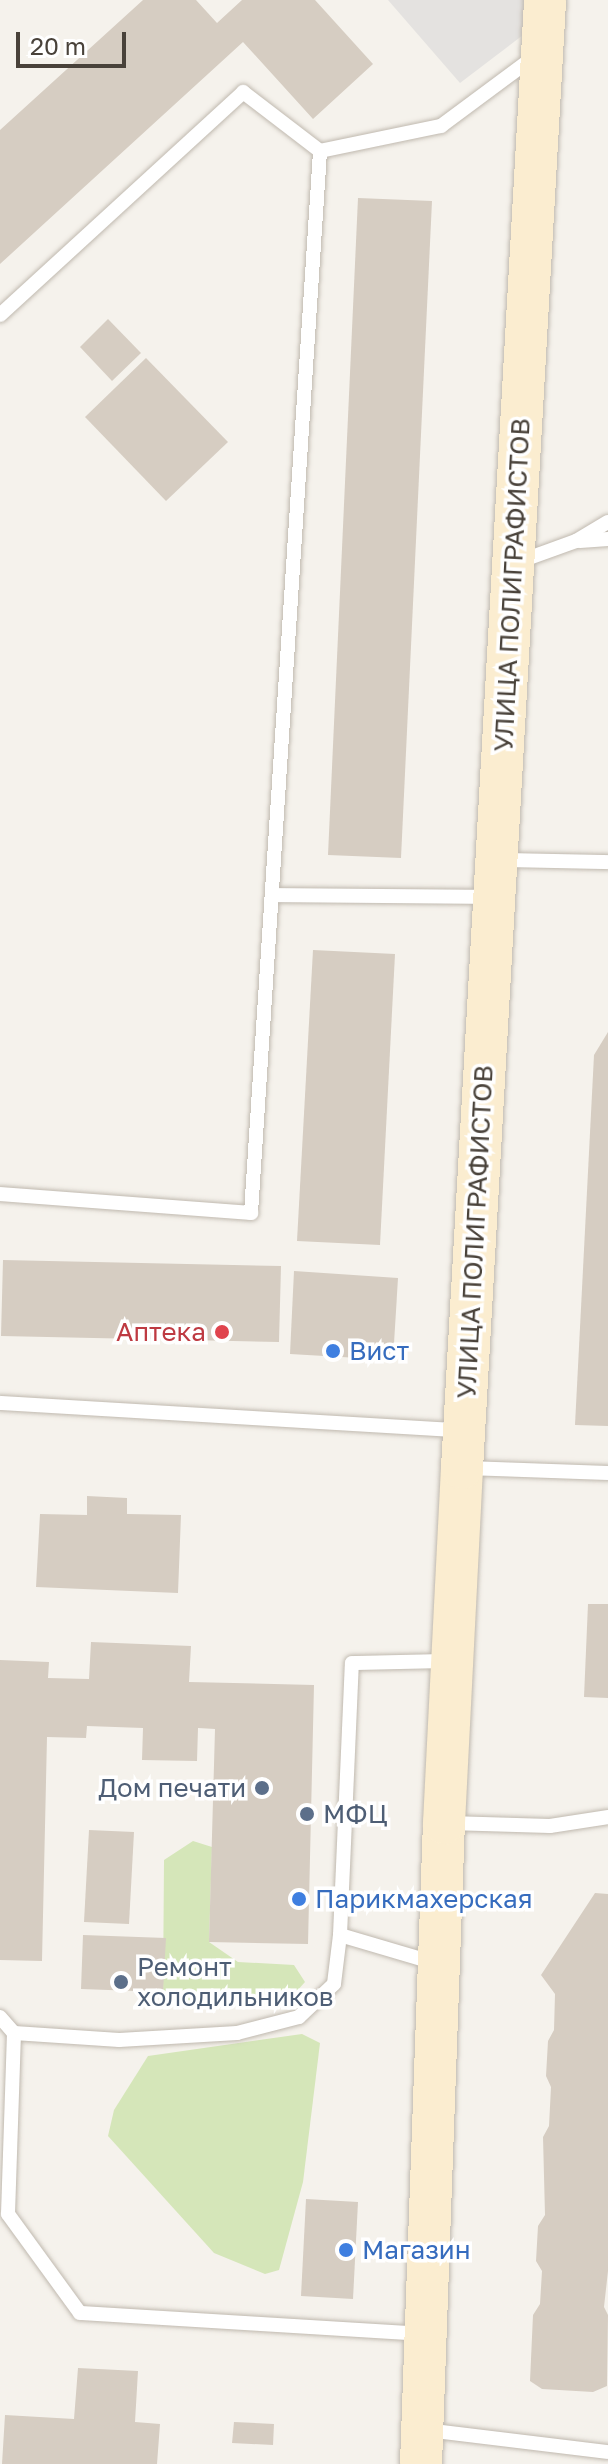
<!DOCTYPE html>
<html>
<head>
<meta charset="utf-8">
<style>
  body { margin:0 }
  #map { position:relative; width:608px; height:2464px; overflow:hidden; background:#f5f2ec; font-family:"Golos Text",sans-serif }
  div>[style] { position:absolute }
  .green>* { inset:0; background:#d5e6b9 }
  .parking>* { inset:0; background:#e4e2e0 }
  .building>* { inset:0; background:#d6cdc2 }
  .roads { filter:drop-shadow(0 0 2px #c0b9af) drop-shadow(0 0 2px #c0b9af) }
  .lane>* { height:14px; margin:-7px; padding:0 7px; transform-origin:7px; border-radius:7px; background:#fff }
  .secondary>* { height:42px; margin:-21px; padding:0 21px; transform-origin:21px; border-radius:21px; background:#fbedd0 }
  .dots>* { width:22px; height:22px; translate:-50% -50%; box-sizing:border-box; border:4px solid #fff; border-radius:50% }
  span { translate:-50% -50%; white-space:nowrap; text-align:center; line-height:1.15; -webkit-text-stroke:7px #fff; paint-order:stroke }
  .street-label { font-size:26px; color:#49423a }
  .health-label { font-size:26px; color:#be3a42 }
  .right { translate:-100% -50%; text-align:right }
  .shop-label { font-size:26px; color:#366cbe }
  .left { translate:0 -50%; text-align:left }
  .service-label { font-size:26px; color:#4e5e75 }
  .scale { position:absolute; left:16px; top:32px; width:110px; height:36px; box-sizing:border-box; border:4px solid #49423a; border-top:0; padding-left:10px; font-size:24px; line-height:28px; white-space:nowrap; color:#49423a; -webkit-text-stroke:6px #fff; paint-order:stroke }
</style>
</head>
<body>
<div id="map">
  <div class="green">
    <div style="clip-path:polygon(193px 1841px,212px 1847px,209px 1942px,238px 1962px,294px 1965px,305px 1982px,287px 2002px,203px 2009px,163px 1992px,164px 1860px)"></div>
    <div style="clip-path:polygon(302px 2034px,320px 2043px,303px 2182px,279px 2270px,265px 2274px,214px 2253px,108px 2136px,114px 2110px,148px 2056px)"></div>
  </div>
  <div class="parking">
    <div style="clip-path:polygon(388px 0,524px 0,523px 35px,460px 83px)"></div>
  </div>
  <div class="building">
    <div style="clip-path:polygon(143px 0,196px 0,217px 23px,242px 0,315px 0,373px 64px,313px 119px,243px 42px,0 264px,0 130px)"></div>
    <div style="clip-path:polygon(358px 198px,432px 201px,401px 858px,328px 855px)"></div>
    <div style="clip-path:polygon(108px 319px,141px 353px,112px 381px,80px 347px)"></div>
    <div style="clip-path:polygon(146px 358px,228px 442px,166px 501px,85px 417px)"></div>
    <div style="clip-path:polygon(313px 950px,395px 954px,380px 1245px,297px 1241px)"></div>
    <div style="clip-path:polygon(608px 1032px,608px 1426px,575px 1425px,594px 1055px)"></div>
    <div style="clip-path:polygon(3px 1260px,281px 1266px,279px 1342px,1px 1336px)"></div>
    <div style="clip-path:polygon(294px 1271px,398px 1278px,393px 1360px,290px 1354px)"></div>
    <div style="clip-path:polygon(87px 1496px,127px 1498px,127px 1514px,181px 1515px,178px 1593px,36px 1587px,40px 1514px,87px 1515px)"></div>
    <div style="clip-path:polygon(588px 1604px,608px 1604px,608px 1698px,584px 1697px)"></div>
    <div style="clip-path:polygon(91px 1642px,191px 1646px,189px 1682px,314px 1685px,308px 1944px,209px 1942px,215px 1729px,198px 1728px,197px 1761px,142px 1760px,143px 1728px,87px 1726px,86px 1738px,47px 1737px,42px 1961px,0 1960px,0 1660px,49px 1662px,48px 1678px,89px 1679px)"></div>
    <div style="clip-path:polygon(89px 1830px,134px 1832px,129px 1924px,84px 1922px)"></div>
    <div style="clip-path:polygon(595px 1893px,608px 1894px,608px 2271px,604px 2307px,608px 2315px,607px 2386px,593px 2392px,542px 2389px,530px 2381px,533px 2315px,540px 2304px,542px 2271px,536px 2261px,538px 2226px,545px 2215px,543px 2137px,549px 2126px,551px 2087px,546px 2076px,548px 2041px,554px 2030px,555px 1994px,541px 1975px)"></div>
    <div style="clip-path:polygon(83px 1935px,166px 1938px,163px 1992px,81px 1989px)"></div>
    <div style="clip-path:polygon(306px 2199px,358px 2202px,353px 2299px,301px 2296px)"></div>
    <div style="clip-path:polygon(78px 2368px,138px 2371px,135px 2422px,160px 2424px,157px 2464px,2px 2464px,5px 2415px,74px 2419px)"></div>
    <div style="clip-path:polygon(234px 2422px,274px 2424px,273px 2445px,232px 2443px)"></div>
  </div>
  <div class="roads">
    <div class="lane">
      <div style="left:0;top:315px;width:330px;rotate:-42.5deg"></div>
      <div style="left:243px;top:92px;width:97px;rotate:37.5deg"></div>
      <div style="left:580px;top:541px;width:28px;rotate:-4deg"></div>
      <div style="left:518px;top:562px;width:62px;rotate:-19.9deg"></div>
      <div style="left:576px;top:541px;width:37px;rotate:-31deg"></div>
      <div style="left:501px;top:860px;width:107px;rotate:1.1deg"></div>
      <div style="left:272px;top:895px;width:221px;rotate:0.5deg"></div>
      <div style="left:0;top:1194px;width:252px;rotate:4.3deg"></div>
      <div style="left:251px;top:1213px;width:1064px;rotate:-86.28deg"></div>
      <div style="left:320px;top:151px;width:124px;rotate:-11.7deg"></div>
      <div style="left:441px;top:126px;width:116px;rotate:-36.6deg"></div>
      <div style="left:0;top:1403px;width:460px;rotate:3.4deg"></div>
      <div style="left:467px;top:1468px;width:141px;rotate:2deg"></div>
      <div style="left:449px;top:1823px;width:101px;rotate:1.7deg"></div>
      <div style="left:550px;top:1826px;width:59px;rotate:-8.8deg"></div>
      <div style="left:340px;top:1935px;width:49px;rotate:97deg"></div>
      <div style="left:334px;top:1984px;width:48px;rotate:136.7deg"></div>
      <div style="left:299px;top:2017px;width:64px;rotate:165.5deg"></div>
      <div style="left:237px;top:2033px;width:118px;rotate:176.6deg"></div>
      <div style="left:119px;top:2040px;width:105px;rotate:-176.2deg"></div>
      <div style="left:14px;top:2033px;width:181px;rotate:91.9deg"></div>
      <div style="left:8px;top:2214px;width:122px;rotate:54deg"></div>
      <div style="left:80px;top:2313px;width:342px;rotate:3.5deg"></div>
      <div style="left:435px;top:1963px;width:99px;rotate:-163.6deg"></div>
      <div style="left:340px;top:1935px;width:272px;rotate:-87.5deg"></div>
      <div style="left:352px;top:1663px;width:96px;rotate:-1.2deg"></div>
      <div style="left:0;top:2017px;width:21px;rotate:49deg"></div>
      <div style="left:426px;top:2430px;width:183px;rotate:6.9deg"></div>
    </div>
    <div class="secondary">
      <div style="left:421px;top:2464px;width:641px;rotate:-87.95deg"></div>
      <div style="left:444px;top:1823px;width:355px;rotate:-87.1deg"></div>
      <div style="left:462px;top:1468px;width:1470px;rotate:-86.76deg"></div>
    </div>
  </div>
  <div class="dots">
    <div style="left:222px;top:1332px;background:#e0444e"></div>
    <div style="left:333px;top:1351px;background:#3f7fe0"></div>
    <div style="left:262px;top:1788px;background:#5c6f8a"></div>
    <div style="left:307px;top:1814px;background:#5c6f8a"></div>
    <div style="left:299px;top:1899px;background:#3f7fe0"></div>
    <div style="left:121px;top:1982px;background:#5c6f8a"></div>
    <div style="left:346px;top:2250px;background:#3f7fe0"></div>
  </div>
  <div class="street-label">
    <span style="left:512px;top:585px;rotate:-87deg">УЛИЦА ПОЛИГРАФИСТОВ</span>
    <span style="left:475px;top:1232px;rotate:-87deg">УЛИЦА ПОЛИГРАФИСТОВ</span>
  </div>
  <div class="health-label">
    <span class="right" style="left:206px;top:1332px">Аптека</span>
  </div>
  <div class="shop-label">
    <span class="left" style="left:349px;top:1351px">Вист</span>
    <span class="left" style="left:315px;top:1899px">Парикмахерская</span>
    <span class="left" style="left:362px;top:2250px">Магазин</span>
  </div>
  <div class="service-label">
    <span class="right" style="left:246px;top:1788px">Дом печати</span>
    <span class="left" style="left:323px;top:1814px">МФЦ</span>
    <span class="left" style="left:137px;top:1982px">Ремонт<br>холодильников</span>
  </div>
  <div class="scale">20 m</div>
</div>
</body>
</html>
